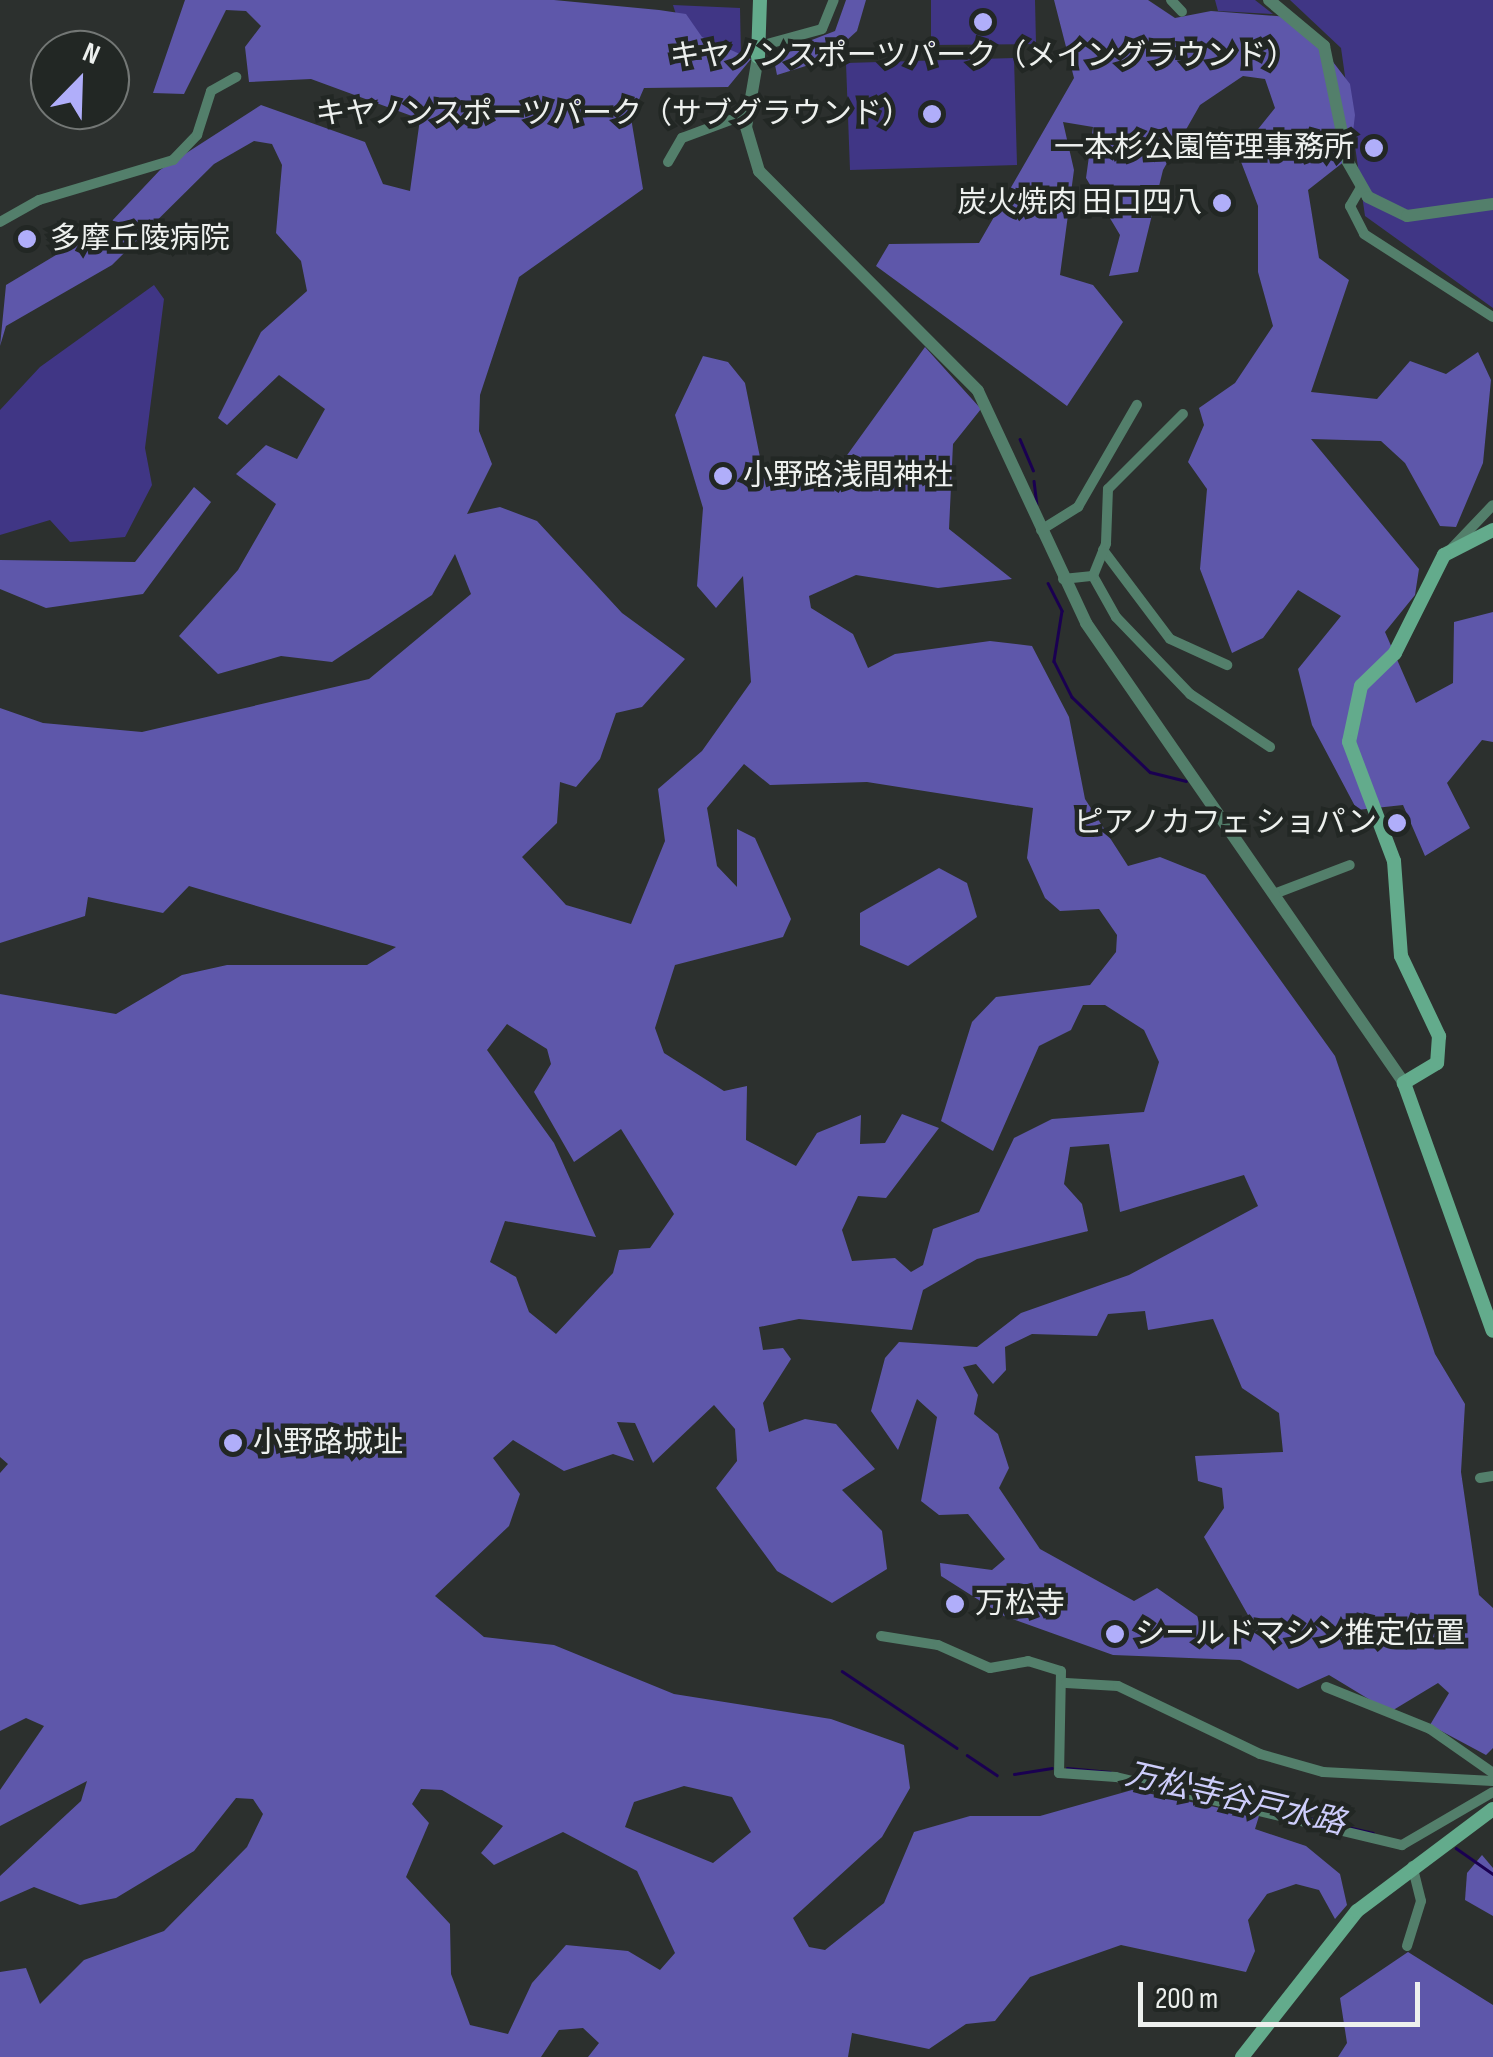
<!DOCTYPE html>
<html>
<head>
<meta charset="utf-8">
<style>
  body { margin:0 }
  #map { position:relative; width:1493px; height:2057px; overflow:hidden; background:#2c302e; font-family:"Sofia Sans Condensed","Noto Sans JP",sans-serif }
  div>[style] { position:absolute }
  .green>* { inset:0; background:#403685 }
  .forest>* { inset:0; background:#5e57aa }
  .stream>* { height:2.5px; margin:-1.25px; padding:0 1.25px; transform-origin:1.25px; border-radius:1.25px; background:#1a0051 }
  .minor>* { height:10px; margin:-5px; padding:0 5px; transform-origin:5px; border-radius:5px; background:#537f6b }
  .tertiary>* { height:12px; margin:-6px; padding:0 6px; transform-origin:6px; border-radius:6px; background:#537f6b }
  .secondary>* { height:14px; margin:-7px; padding:0 7px; transform-origin:7px; border-radius:7px; background:#63ab8c }
  .dots>* { width:28px; height:28px; translate:-50% -50%; box-sizing:border-box; border:5px solid #222724; border-radius:50% }
  span { translate:-50% -50%; white-space:nowrap; text-align:center; line-height:1.15; -webkit-text-stroke:9px #222724; paint-order:stroke }
  .poi-label { font-size:30px; color:#edf0ee }
  .right { translate:-100% -50%; text-align:right }
  .left { translate:0 -50%; text-align:left }
  .water-label { font-size:32px; color:#cdcdfb; font-style:italic }
  .north { position:absolute; left:30px; top:30px; width:100px; height:100px; box-sizing:border-box; background:#222724; border:2px solid #737775; border-radius:50%; rotate:23deg; font-size:28px; font-weight:700; line-height:40px; text-align:center; color:#edf0ee }
  .north::after { content:''; display:block; margin:auto; width:35px; height:45px; background:#b0aefa; clip-path:polygon(50% 0,100% 100%,50% 72%,0 100%) }
  .scale { position:absolute; left:1138px; top:1982px; width:282px; height:45px; box-sizing:border-box; border:5px solid #edf0ee; border-top:0; padding-left:12px; font-size:30px; line-height:35px; white-space:nowrap; color:#edf0ee; -webkit-text-stroke:8px #222724; paint-order:stroke }
</style>
</head>
<body>
<div id="map">
  <div class="green">
    <div style="clip-path:polygon(931px 0,1035px 0,1036px 44px,931px 45px)"></div>
    <div style="clip-path:polygon(1215px 0,1255px 0,1273px 14px,1218px 11px)"></div>
    <div style="clip-path:polygon(1290px 0,1493px 0,1493px 308px,1365px 216px,1341px 48px)"></div>
    <div style="clip-path:polygon(673px 5px,740px 8px,741px 58px,680px 27px)"></div>
    <div style="clip-path:polygon(1014px 58px,1017px 165px,850px 170px,846px 63px)"></div>
    <div style="clip-path:polygon(154px 285px,164px 299px,145px 448px,152px 485px,125px 537px,70px 542px,50px 520px,0 535px,0 410px,40px 367px)"></div>
  </div>
  <div class="forest">
    <div style="clip-path:polygon(evenodd,185px 0,554px 0,659px 10px,686px 14px,702px 37px,751px 59px,728px 87px,644px 88px,631px 118px,643px 189px,519px 277px,480px 395px,479px 431px,492px 464px,467px 514px,500px 507px,537px 521px,622px 613px,685px 659px,642px 707px,616px 713px,600px 759px,576px 787px,560px 782px,557px 823px,522px 857px,566px 905px,631px 924px,665px 841px,658px 789px,702px 751px,751px 682px,743px 576px,716px 608px,697px 586px,703px 508px,675px 415px,703px 356px,728px 362px,745px 383px,766px 487px,845px 458px,925px 347px,981px 409px,953px 444px,949px 529px,1012px 579px,938px 588px,856px 575px,809px 596px,811px 608px,853px 634px,868px 668px,895px 654px,990px 641px,1032px 646px,1069px 717px,1085px 799px,1128px 866px,1160px 857px,1205px 875px,1335px 1056px,1435px 1354px,1465px 1404px,1461px 1472px,1479px 1595px,1493px 1608px,1493px 1748px,1486px 1755px,1430px 1725px,1449px 1693px,1438px 1683px,1390px 1712px,1329px 1675px,1298px 1689px,1240px 1660px,1113px 1655px,1004px 1616px,941px 1576px,940px 1563px,992px 1570px,1005px 1559px,968px 1514px,939px 1515px,921px 1501px,937px 1417px,917px 1399px,898px 1450px,871px 1411px,885px 1358px,899px 1342px,977px 1347px,1021px 1313px,1129px 1275px,1258px 1206px,1244px 1175px,1120px 1212px,1109px 1144px,1070px 1147px,1064px 1184px,1082px 1204px,1088px 1231px,977px 1259px,923px 1290px,912px 1330px,799px 1319px,759px 1327px,763px 1350px,783px 1348px,791px 1359px,763px 1403px,769px 1432px,805px 1419px,836px 1424px,875px 1469px,842px 1490px,882px 1531px,887px 1569px,832px 1603px,777px 1571px,716px 1488px,737px 1461px,735px 1429px,714px 1405px,653px 1463px,635px 1423px,617px 1422px,634px 1461px,613px 1454px,564px 1471px,513px 1440px,493px 1458px,520px 1494px,509px 1526px,435px 1596px,484px 1637px,554px 1645px,674px 1694px,831px 1719px,904px 1745px,910px 1788px,882px 1837px,793px 1918px,809px 1947px,825px 1950px,884px 1903px,914px 1832px,970px 1816px,1040px 1816px,1132px 1790px,1259px 1816px,1255px 1829px,1306px 1846px,1340px 1874px,1347px 1905px,1335px 1919px,1319px 1890px,1296px 1884px,1267px 1894px,1248px 1920px,1255px 1951px,1246px 1972px,1121px 1945px,1030px 1977px,995px 2021px,966px 2024px,929px 2049px,852px 2033px,848px 2057px,588px 2057px,599px 2043px,583px 2028px,559px 2030px,541px 2057px,0 2057px,0 1972px,26px 1968px,40px 2004px,84px 1960px,164px 1931px,247px 1847px,263px 1814px,253px 1799px,236px 1798px,194px 1851px,116px 1898px,80px 1905px,34px 1887px,0 1902px,0 1876px,81px 1801px,87px 1781px,0 1826px,0 1790px,44px 1726px,26px 1718px,0 1731px,0 1473px,8px 1464px,0 1457px,0 994px,116px 1014px,182px 975px,227px 965px,367px 965px,396px 947px,189px 886px,163px 913px,88px 897px,85px 916px,0 943px,0 708px,43px 723px,142px 732px,369px 679px,471px 594px,455px 554px,432px 595px,332px 662px,281px 656px,218px 674px,179px 636px,238px 570px,276px 504px,236px 474px,266px 445px,297px 459px,325px 409px,279px 375px,227px 425px,218px 418px,261px 332px,307px 291px,301px 261px,276px 233px,282px 165px,272px 144px,254px 141px,214px 164px,112px 265px,6px 326px,0 346px,6px 285px,111px 222px,160px 170px,261px 105px,365px 142px,383px 184px,410px 191px,420px 119px,311px 79px,249px 82px,245px 47px,261px 26px,246px 11px,226px 10px,184px 94px,153px 93px,185px 0,744px 764px,770px 785px,867px 782px,1033px 808px,1027px 858px,1045px 898px,1060px 911px,1099px 909px,1117px 935px,1116px 952px,1090px 985px,996px 997px,972px 1022px,941px 1121px,993px 1151px,1039px 1046px,1071px 1030px,1083px 1005px,1105px 1005px,1144px 1030px,1159px 1062px,1144px 1112px,1052px 1119px,1014px 1138px,979px 1212px,933px 1229px,923px 1265px,911px 1272px,895px 1258px,852px 1261px,842px 1230px,858px 1196px,886px 1198px,939px 1128px,902px 1114px,885px 1143px,860px 1144px,861px 1115px,817px 1133px,796px 1166px,746px 1140px,747px 1086px,724px 1091px,664px 1053px,655px 1028px,675px 965px,783px 937px,791px 919px,755px 838px,737px 829px,737px 887px,717px 866px,707px 808px,744px 764px,185px 0,507px 1024px,547px 1049px,551px 1064px,534px 1092px,574px 1162px,621px 1129px,674px 1214px,650px 1248px,619px 1250px,613px 1273px,556px 1334px,529px 1312px,516px 1277px,490px 1262px,505px 1221px,596px 1237px,554px 1143px,487px 1050px,507px 1024px,185px 0,1145px 1311px,1148px 1330px,1213px 1319px,1242px 1388px,1279px 1413px,1283px 1452px,1195px 1456px,1198px 1481px,1222px 1488px,1224px 1508px,1204px 1537px,1257px 1631px,1246px 1638px,1227px 1637px,1157px 1588px,1134px 1601px,1040px 1549px,999px 1488px,1009px 1468px,998px 1434px,974px 1414px,978px 1395px,963px 1367px,976px 1364px,993px 1384px,1006px 1370px,1005px 1347px,1032px 1334px,1097px 1336px,1108px 1314px,1145px 1311px,185px 0,684px 1786px,732px 1797px,751px 1832px,713px 1863px,625px 1827px,634px 1802px,684px 1786px,185px 0,421px 1789px,442px 1790px,503px 1826px,481px 1853px,494px 1865px,563px 1832px,637px 1871px,675px 1953px,660px 1970px,628px 1951px,566px 1945px,532px 1983px,508px 2034px,470px 2025px,451px 1974px,450px 1924px,406px 1877px,429px 1823px,412px 1804px,421px 1789px)"></div>
    <div style="clip-path:polygon(846px 0,866px 0,857px 31px,825px 60px,777px 75px,773px 55px,835px 31px)"></div>
    <div style="clip-path:polygon(1054px 0,1148px 0,1175px 18px,1211px 11px,1289px 17px,1310px 32px,1350px 84px,1355px 115px,1350px 157px,1308px 190px,1319px 258px,1349px 280px,1311px 392px,1377px 399px,1410px 361px,1446px 374px,1478px 352px,1491px 380px,1483px 463px,1456px 527px,1440px 526px,1405px 463px,1381px 441px,1311px 439px,1419px 569px,1415px 595px,1385px 632px,1416px 703px,1453px 683px,1454px 622px,1493px 612px,1493px 742px,1482px 740px,1447px 783px,1470px 828px,1425px 856px,1403px 805px,1357px 810px,1312px 725px,1298px 669px,1341px 616px,1298px 590px,1263px 638px,1232px 653px,1200px 569px,1207px 489px,1188px 462px,1204px 425px,1199px 408px,1235px 383px,1273px 326px,1258px 272px,1258px 206px,1238px 154px,1275px 108px,1265px 79px,1243px 76px,1200px 105px,1163px 170px,1138px 272px,1109px 276px,1120px 235px,1086px 178px,1093px 127px,1063px 122px,1074px 170px,1060px 275px,1093px 285px,1123px 322px,1067px 406px,876px 266px,889px 244px,979px 243px,1074px 78px)"></div>
    <div style="clip-path:polygon(194px 487px,211px 502px,143px 594px,46px 608px,0 589px,0 560px,135px 562px)"></div>
    <div style="clip-path:polygon(939px 868px,967px 883px,977px 917px,908px 966px,860px 945px,860px 913px)"></div>
    <div style="clip-path:polygon(1482px 1855px,1493px 1868px,1493px 1916px,1465px 1900px,1467px 1873px)"></div>
    <div style="clip-path:polygon(1408px 1952px,1493px 2005px,1493px 2057px,1338px 2057px,1347px 2043px,1340px 1998px)"></div>
  </div>
  <div class="stream">
    <div style="left:1020px;top:439px;width:34px;rotate:67deg"></div>
    <div style="left:1034px;top:481px;width:23px;rotate:83deg"></div>
    <div style="left:1048px;top:583px;width:31px;rotate:63deg"></div>
    <div style="left:1062px;top:611px;width:51px;rotate:99.1deg"></div>
    <div style="left:1054px;top:661px;width:40px;rotate:63.4deg"></div>
    <div style="left:1072px;top:697px;width:108px;rotate:43.9deg"></div>
    <div style="left:1150px;top:772px;width:37px;rotate:14deg"></div>
    <div style="left:842px;top:1671px;width:138px;rotate:33.8deg"></div>
    <div style="left:967px;top:1755px;width:36px;rotate:34deg"></div>
    <div style="left:1067px;top:1768px;width:43px;rotate:5.3deg"></div>
    <div style="left:1014px;top:1774px;width:38px;rotate:-9deg"></div>
    <div style="left:1254px;top:1805px;width:122px;rotate:13.2deg"></div>
    <div style="left:1456px;top:1848px;width:45px;rotate:35.1deg"></div>
  </div>
  <div class="minor">
    <div style="left:1171px;top:0;width:16px;rotate:47deg"></div>
    <div style="left:760px;top:46px;width:64px;rotate:-15.3deg"></div>
    <div style="left:822px;top:29px;width:31px;rotate:-68deg"></div>
    <div style="left:668px;top:162px;width:28px;rotate:-60deg"></div>
    <div style="left:682px;top:138px;width:69px;rotate:-20.3deg"></div>
    <div style="left:1360px;top:189px;width:20px;rotate:120deg"></div>
    <div style="left:1350px;top:206px;width:31px;rotate:63deg"></div>
    <div style="left:1364px;top:234px;width:153px;rotate:32.8deg"></div>
    <div style="left:0;top:222px;width:45px;rotate:-29.4deg"></div>
    <div style="left:39px;top:200px;width:140px;rotate:-16.6deg"></div>
    <div style="left:173px;top:160px;width:35px;rotate:-46deg"></div>
    <div style="left:197px;top:135px;width:46px;rotate:-72.3deg"></div>
    <div style="left:211px;top:91px;width:29px;rotate:-29deg"></div>
    <div style="left:1041px;top:530px;width:44px;rotate:-31.9deg"></div>
    <div style="left:1078px;top:507px;width:118px;rotate:-60deg"></div>
    <div style="left:1452px;top:548px;width:59px;rotate:-46.4deg"></div>
    <div style="left:1103px;top:550px;width:111px;rotate:53deg"></div>
    <div style="left:1170px;top:639px;width:63px;rotate:24.5deg"></div>
    <div style="left:1093px;top:576px;width:47px;rotate:60.7deg"></div>
    <div style="left:1116px;top:617px;width:107px;rotate:46.1deg"></div>
    <div style="left:1190px;top:694px;width:96px;rotate:33.5deg"></div>
    <div style="left:1063px;top:579px;width:30px;rotate:-6deg"></div>
    <div style="left:1093px;top:576px;width:35px;rotate:-68deg"></div>
    <div style="left:1106px;top:543px;width:54px;rotate:-87.9deg"></div>
    <div style="left:1108px;top:489px;width:106px;rotate:-45deg"></div>
    <div style="left:1274px;top:894px;width:81px;rotate:-20.9deg"></div>
    <div style="left:1480px;top:1478px;width:13px;rotate:-9deg"></div>
    <div style="left:881px;top:1636px;width:58px;rotate:9deg"></div>
    <div style="left:938px;top:1645px;width:57px;rotate:23.9deg"></div>
    <div style="left:990px;top:1668px;width:39px;rotate:-10deg"></div>
    <div style="left:1028px;top:1661px;width:34px;rotate:17deg"></div>
    <div style="left:1061px;top:1671px;width:102px;rotate:91.1deg"></div>
    <div style="left:1059px;top:1773px;width:57px;rotate:4deg"></div>
    <div style="left:1116px;top:1777px;width:294px;rotate:13.4deg"></div>
    <div style="left:1402px;top:1845px;width:105px;rotate:-30.2deg"></div>
    <div style="left:1066px;top:1683px;width:52px;rotate:3.3deg"></div>
    <div style="left:1118px;top:1686px;width:157px;rotate:25.6deg"></div>
    <div style="left:1260px;top:1754px;width:66px;rotate:15.9deg"></div>
    <div style="left:1323px;top:1772px;width:170px;rotate:3deg"></div>
    <div style="left:1326px;top:1687px;width:112px;rotate:22deg"></div>
    <div style="left:1430px;top:1729px;width:77px;rotate:34.9deg"></div>
    <div style="left:1407px;top:1946px;width:47px;rotate:-72.7deg"></div>
    <div style="left:1421px;top:1901px;width:36px;rotate:-104deg"></div>
  </div>
  <div class="tertiary">
    <div style="left:1269px;top:0;width:72px;rotate:39.9deg"></div>
    <div style="left:1324px;top:46px;width:118px;rotate:78.3deg"></div>
    <div style="left:1348px;top:162px;width:40px;rotate:60.3deg"></div>
    <div style="left:1368px;top:197px;width:43px;rotate:26deg"></div>
    <div style="left:1407px;top:216px;width:87px;rotate:-7.9deg"></div>
    <div style="left:758px;top:57px;width:71px;rotate:99.7deg"></div>
    <div style="left:746px;top:127px;width:46px;rotate:73.5deg"></div>
    <div style="left:759px;top:171px;width:310px;rotate:45.1deg"></div>
    <div style="left:978px;top:391px;width:256px;rotate:65deg"></div>
    <div style="left:1086px;top:623px;width:559px;rotate:55.34deg"></div>
  </div>
  <div class="secondary">
    <div style="left:758px;top:57px;width:57px;rotate:-88deg"></div>
    <div style="left:1493px;top:530px;width:55px;rotate:153deg"></div>
    <div style="left:1444px;top:555px;width:110px;rotate:116.6deg"></div>
    <div style="left:1395px;top:653px;width:47px;rotate:135.9deg"></div>
    <div style="left:1361px;top:686px;width:57px;rotate:102.1deg"></div>
    <div style="left:1349px;top:742px;width:127px;rotate:69.3deg"></div>
    <div style="left:1394px;top:861px;width:95px;rotate:85.8deg"></div>
    <div style="left:1401px;top:956px;width:89px;rotate:64.6deg"></div>
    <div style="left:1439px;top:1036px;width:27px;rotate:94deg"></div>
    <div style="left:1437px;top:1063px;width:39px;rotate:149deg"></div>
    <div style="left:1404px;top:1083px;width:263px;rotate:70.3deg"></div>
    <div style="left:1242px;top:2057px;width:186px;rotate:-51.8deg"></div>
    <div style="left:1357px;top:1911px;width:170px;rotate:-36.9deg"></div>
  </div>
  <div class="dots">
    <div style="left:983px;top:22px;background:#b0aefa"></div>
    <div style="left:932px;top:114px;background:#b0aefa"></div>
    <div style="left:1374px;top:148px;background:#b0aefa"></div>
    <div style="left:1222px;top:203px;background:#b0aefa"></div>
    <div style="left:27px;top:239px;background:#b0aefa"></div>
    <div style="left:723px;top:476px;background:#b0aefa"></div>
    <div style="left:1397px;top:823px;background:#b0aefa"></div>
    <div style="left:233px;top:1443px;background:#b0aefa"></div>
    <div style="left:955px;top:1604px;background:#b0aefa"></div>
    <div style="left:1115px;top:1634px;background:#b0aefa"></div>
  </div>
  <div class="poi-label">
    <span style="left:983px;top:56px">キヤノンスポーツパーク（メイングラウンド）</span>
    <span class="right" style="left:912px;top:114px">キヤノンスポーツパーク（サブグラウンド）</span>
    <span class="right" style="left:1354px;top:148px">一本杉公園管理事務所</span>
    <span class="right" style="left:1202px;top:203px">炭火焼肉 田口四八</span>
    <span class="left" style="left:50px;top:239px">多摩丘陵病院</span>
    <span class="left" style="left:743px;top:476px">小野路浅間神社</span>
    <span class="right" style="left:1377px;top:823px">ピアノカフェ ショパン</span>
    <span class="left" style="left:253px;top:1443px">小野路城址</span>
    <span class="left" style="left:975px;top:1604px">万松寺</span>
    <span class="left" style="left:1135px;top:1634px">シールドマシン推定位置</span>
  </div>
  <div class="water-label">
    <span style="left:1235px;top:1800px;rotate:13deg">万松寺谷戸水路</span>
  </div>
  <div class="north">N</div>
  <div class="scale">200 m</div>
</div>
</body>
</html>
